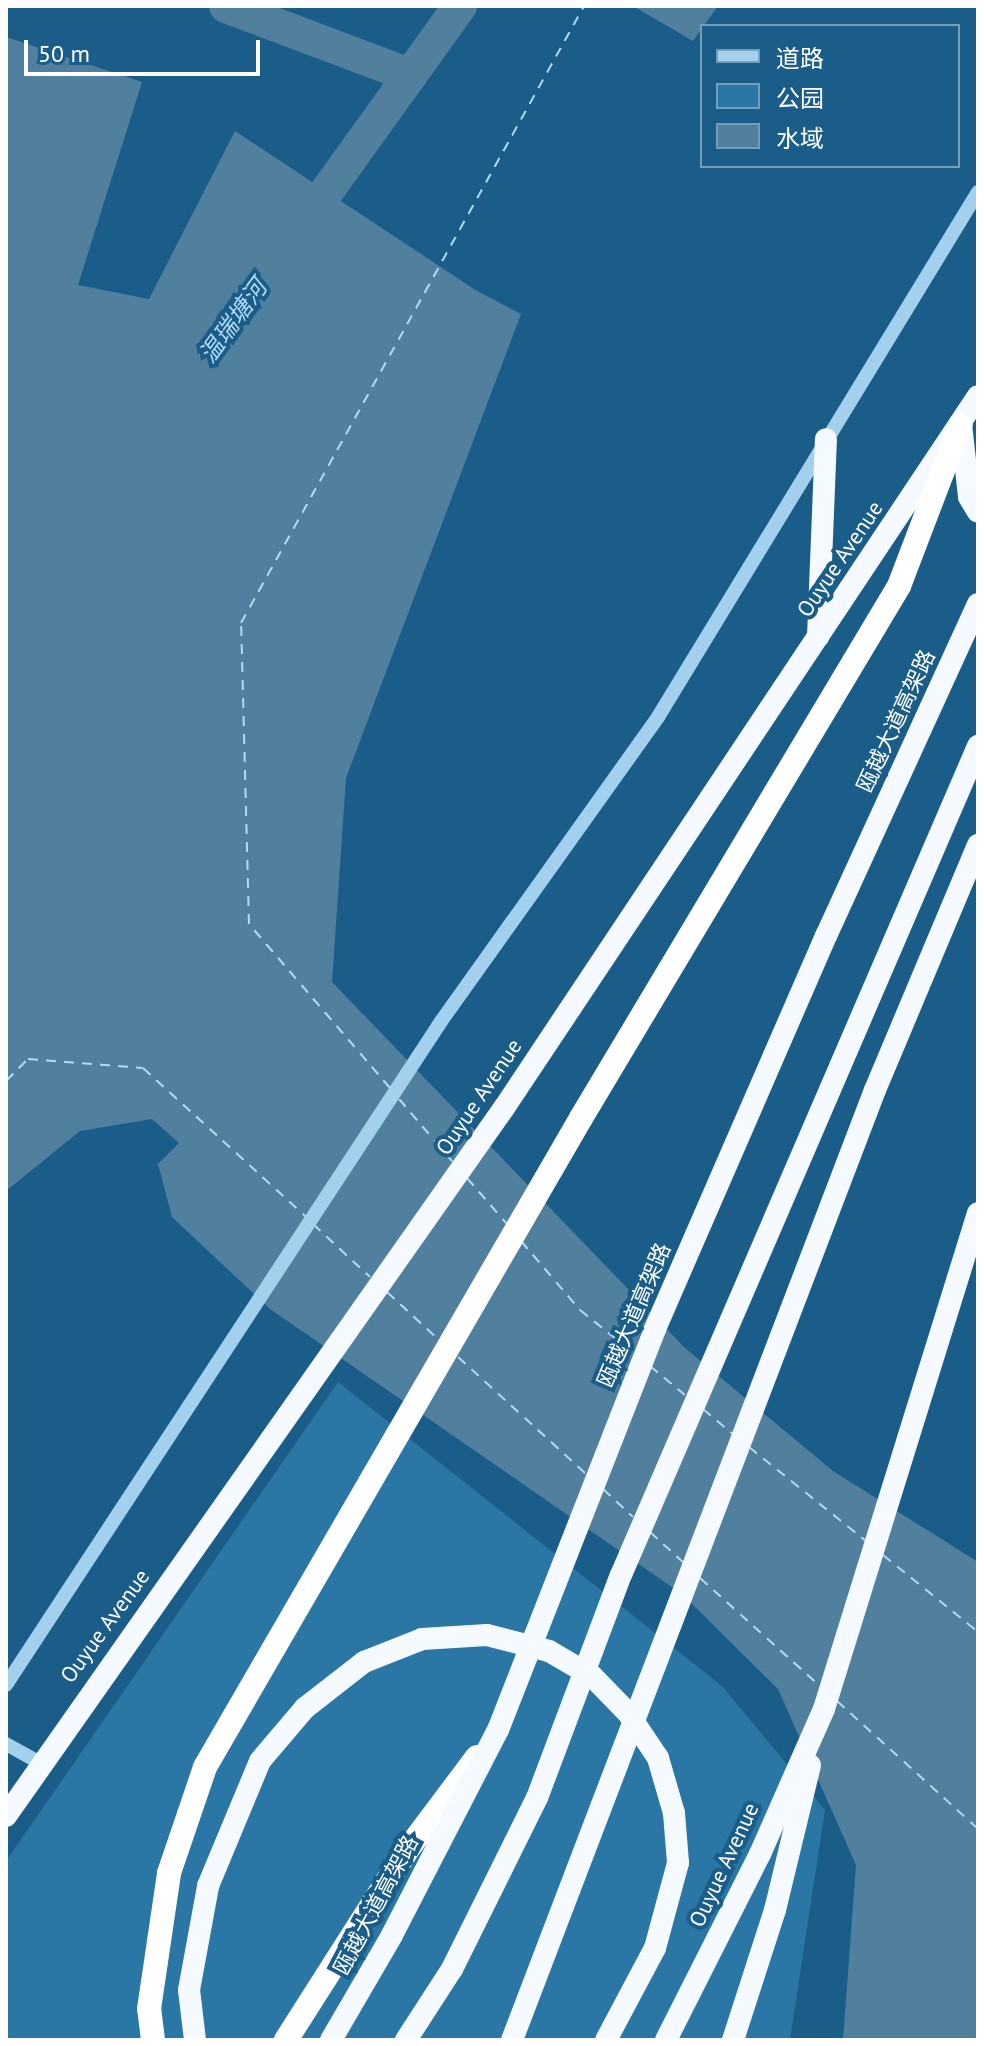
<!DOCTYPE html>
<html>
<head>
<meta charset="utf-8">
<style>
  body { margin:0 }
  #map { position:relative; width:984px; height:2046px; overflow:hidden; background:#1a5d88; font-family:"PT Sans","Noto Sans SC",sans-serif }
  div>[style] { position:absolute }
  .green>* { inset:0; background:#2a76a5 }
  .water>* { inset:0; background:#50809e }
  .canal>* { height:34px; margin:-17px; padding:0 17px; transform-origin:17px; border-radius:17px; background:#50809e }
  .ferry>* { height:2px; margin-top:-1px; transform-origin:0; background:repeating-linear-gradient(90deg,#afdaf4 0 10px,transparent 0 18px) }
  .tertiary>* { height:14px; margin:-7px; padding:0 7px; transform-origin:7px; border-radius:7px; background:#a3d0ec }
  .trunk>* { height:22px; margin:-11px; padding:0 11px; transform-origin:11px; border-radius:11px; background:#f4faff }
  .motorway>* { height:24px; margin:-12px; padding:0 12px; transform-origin:12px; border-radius:12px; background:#fff }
  .trunk-bridge>* { height:22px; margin:-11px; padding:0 11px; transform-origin:11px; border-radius:11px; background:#f4faff }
  span { translate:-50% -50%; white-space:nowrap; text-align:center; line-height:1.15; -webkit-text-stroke:8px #1a5d88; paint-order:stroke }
  .street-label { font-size:22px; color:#fff }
  .water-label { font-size:24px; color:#afdaf4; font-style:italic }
  .frame { position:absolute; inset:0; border:8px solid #fff; pointer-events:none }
  .legend { position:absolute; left:700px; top:24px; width:260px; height:144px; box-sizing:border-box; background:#1a5d88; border:2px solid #769eb8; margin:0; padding:10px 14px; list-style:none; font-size:24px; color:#fff }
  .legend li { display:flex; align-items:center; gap:16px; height:40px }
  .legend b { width:40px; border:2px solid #769eb8 }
  .scale { position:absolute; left:24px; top:40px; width:236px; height:36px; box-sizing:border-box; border:4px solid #fff; border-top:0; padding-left:10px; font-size:24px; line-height:28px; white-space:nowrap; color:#fff; -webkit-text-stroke:6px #1a5d88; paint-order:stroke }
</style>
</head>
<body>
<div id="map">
  <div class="green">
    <div style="clip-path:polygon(338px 1382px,722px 1686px,825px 1810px,790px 2040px,6px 2040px,6px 1861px)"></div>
  </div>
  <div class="water">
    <div style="clip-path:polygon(633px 6px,718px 6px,693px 41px)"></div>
    <div style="clip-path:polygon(6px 37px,142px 82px,78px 285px,149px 299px,235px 131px,477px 291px,521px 314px,346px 778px,332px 982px,685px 1348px,833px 1471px,978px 1562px,978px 2040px,843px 2040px,856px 1865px,778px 1689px,682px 1594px,270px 1309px,172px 1217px,158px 1164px,179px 1143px,152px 1119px,80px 1131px,6px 1191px)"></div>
  </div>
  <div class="canal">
    <div style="left:226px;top:6px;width:197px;rotate:20.6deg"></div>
    <div style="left:299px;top:230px;width:276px;rotate:-54.3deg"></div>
  </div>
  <div class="ferry">
    <div style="left:6px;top:1081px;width:31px;rotate:-45deg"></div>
    <div style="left:28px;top:1059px;width:115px;rotate:4.5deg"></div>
    <div style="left:143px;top:1068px;width:221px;rotate:42.4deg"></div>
    <div style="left:390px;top:1088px;width:216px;rotate:-130.7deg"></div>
    <div style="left:249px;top:924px;width:301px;rotate:-91.5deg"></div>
    <div style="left:241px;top:623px;width:706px;rotate:-60.93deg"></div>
    <div style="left:399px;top:1099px;width:82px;rotate:49.5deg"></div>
    <div style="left:467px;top:1178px;width:61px;rotate:49deg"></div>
    <div style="left:313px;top:1224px;width:78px;rotate:42.9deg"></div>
    <div style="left:521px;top:1241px;width:91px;rotate:49.5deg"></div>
    <div style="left:580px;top:1310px;width:72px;rotate:38.8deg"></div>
    <div style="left:387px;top:1292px;width:69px;rotate:42.7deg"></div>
    <div style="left:458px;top:1357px;width:173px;rotate:42.4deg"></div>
    <div style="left:650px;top:1366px;width:45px;rotate:39.6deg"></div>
    <div style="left:703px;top:1409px;width:38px;rotate:40deg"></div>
    <div style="left:749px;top:1447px;width:150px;rotate:38.8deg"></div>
    <div style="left:603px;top:1489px;width:41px;rotate:43deg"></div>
    <div style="left:650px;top:1532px;width:46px;rotate:42.4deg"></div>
    <div style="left:883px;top:1555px;width:122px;rotate:39deg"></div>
    <div style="left:700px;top:1578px;width:161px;rotate:42deg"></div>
    <div style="left:837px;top:1701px;width:190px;rotate:42.2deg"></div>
  </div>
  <div class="tertiary">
    <div style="left:6px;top:1685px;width:795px;rotate:-56.75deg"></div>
    <div style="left:442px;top:1020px;width:372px;rotate:-54.5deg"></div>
    <div style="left:658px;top:717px;width:615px;rotate:-58.64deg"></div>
    <div style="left:6px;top:1744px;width:39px;rotate:29deg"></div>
  </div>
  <div class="trunk">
    <div style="left:961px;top:424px;width:73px;rotate:83.7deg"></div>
    <div style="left:969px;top:497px;width:17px;rotate:59deg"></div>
    <div style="left:818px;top:637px;width:198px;rotate:-87.7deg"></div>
    <div style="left:826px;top:936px;width:365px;rotate:-65.4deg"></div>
    <div style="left:6px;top:1816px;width:866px;rotate:-54.88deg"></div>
    <div style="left:504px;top:1108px;width:855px;rotate:-56.35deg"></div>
    <div style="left:195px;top:2040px;width:50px;rotate:-96.8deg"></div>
    <div style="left:189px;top:1990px;width:106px;rotate:-79.6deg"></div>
    <div style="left:208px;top:1886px;width:135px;rotate:-67.4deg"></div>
    <div style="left:260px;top:1761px;width:70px;rotate:-49.7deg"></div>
    <div style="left:305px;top:1708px;width:75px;rotate:-37.9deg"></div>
    <div style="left:364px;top:1662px;width:62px;rotate:-21.6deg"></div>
    <div style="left:422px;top:1639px;width:65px;rotate:-3.5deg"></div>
    <div style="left:487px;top:1635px;width:64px;rotate:14.5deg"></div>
    <div style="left:549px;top:1651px;width:50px;rotate:30.2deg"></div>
    <div style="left:592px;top:1676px;width:52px;rotate:45.8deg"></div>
    <div style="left:628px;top:1713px;width:54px;rotate:56.3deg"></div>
    <div style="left:658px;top:1758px;width:57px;rotate:73.8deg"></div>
    <div style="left:674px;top:1813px;width:50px;rotate:85.4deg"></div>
    <div style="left:678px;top:1863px;width:88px;rotate:105.1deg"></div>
    <div style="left:655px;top:1948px;width:104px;rotate:118deg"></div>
    <div style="left:666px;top:2040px;width:208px;rotate:-63.2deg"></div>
    <div style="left:760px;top:1854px;width:158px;rotate:-66.2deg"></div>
    <div style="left:824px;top:1709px;width:519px;rotate:-72.75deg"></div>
    <div style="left:733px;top:2040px;width:137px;rotate:-72.1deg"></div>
    <div style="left:775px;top:1910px;width:149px;rotate:-76.4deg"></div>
  </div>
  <div class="motorway">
    <div style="left:153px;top:2040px;width:31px;rotate:-97deg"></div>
    <div style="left:149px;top:2009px;width:137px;rotate:-81.6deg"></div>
    <div style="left:169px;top:1873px;width:112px;rotate:-71.2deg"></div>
    <div style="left:205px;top:1767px;width:750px;rotate:-59.91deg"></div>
    <div style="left:581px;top:1118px;width:620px;rotate:-59.13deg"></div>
    <div style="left:899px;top:586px;width:173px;rotate:-69.1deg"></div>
    <div style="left:286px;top:2040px;width:222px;rotate:-57.5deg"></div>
    <div style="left:405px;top:1853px;width:120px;rotate:-53.1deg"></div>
  </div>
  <div class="trunk-bridge">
    <div style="left:331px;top:2040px;width:121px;rotate:-59.8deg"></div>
    <div style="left:392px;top:1935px;width:231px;rotate:-62.7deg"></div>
    <div style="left:498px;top:1730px;width:431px;rotate:-68.6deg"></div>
    <div style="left:655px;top:1329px;width:429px;rotate:-66.5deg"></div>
    <div style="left:406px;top:2040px;width:85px;rotate:-57.1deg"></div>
    <div style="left:452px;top:1969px;width:191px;rotate:-63.6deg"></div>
    <div style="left:537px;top:1798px;width:238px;rotate:-69.4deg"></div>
    <div style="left:621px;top:1575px;width:903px;rotate:-66.7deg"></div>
    <div style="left:512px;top:2040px;width:1017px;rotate:-69.09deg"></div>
    <div style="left:875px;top:1090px;width:266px;rotate:-67.2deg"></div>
  </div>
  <div class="street-label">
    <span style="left:840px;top:559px;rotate:-56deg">Ouyue Avenue</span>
    <span style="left:896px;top:721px;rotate:-65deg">瓯越大道高架路</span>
    <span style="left:479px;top:1097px;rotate:-56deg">Ouyue Avenue</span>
    <span style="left:634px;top:1315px;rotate:-67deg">瓯越大道高架路</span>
    <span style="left:105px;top:1626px;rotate:-54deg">Ouyue Avenue</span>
    <span style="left:724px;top:1865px;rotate:-65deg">Ouyue Avenue</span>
    <span style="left:376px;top:1905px;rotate:-62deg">瓯越大道高架路</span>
  </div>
  <div class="water-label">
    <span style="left:233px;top:321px;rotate:-54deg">温瑞塘河</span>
  </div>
  <div class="frame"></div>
  <ul class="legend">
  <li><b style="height:10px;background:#a3d0ec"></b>道路</li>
  <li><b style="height:22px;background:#2a76a5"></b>公园</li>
  <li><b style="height:22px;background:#50809e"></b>水域</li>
  </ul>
  <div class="scale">50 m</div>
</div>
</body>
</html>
